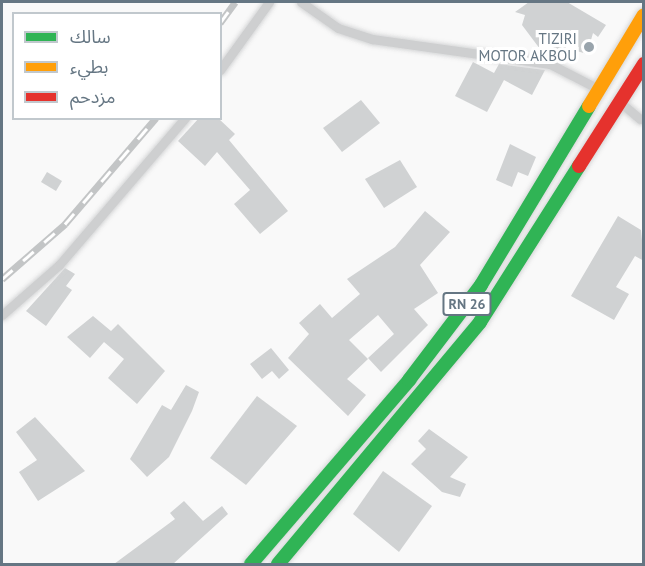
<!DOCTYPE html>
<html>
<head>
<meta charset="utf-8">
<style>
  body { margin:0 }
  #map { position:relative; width:645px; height:566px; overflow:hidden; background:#f9f9f9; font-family:"PT Sans","Noto Sans Arabic",sans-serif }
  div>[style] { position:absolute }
  .building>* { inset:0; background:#d0d2d3 }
  .roads { filter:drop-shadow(0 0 2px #d5d6d7) drop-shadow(0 0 2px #d5d6d7) }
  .lane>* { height:9px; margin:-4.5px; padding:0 4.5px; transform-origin:4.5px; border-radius:4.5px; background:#cecfd0 }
  .fast>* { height:14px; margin:-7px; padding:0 7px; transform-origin:7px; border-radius:7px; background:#30b455 }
  .slow>* { height:14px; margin:-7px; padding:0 7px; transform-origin:7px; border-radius:7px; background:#ff9f0a }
  .jam>* { height:14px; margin:-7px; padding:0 7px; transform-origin:7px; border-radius:7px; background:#e5322d }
  .rail>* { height:7px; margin-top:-3.5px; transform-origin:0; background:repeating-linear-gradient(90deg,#fff 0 14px,#c3c5c6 0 28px); box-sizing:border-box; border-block:2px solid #c3c5c6 }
  .dots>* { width:16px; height:16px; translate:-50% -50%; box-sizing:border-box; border:3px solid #fff; border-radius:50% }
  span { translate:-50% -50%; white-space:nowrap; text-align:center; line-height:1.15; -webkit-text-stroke:6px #fff; paint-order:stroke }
  .shield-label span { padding:2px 4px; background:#fff; border:2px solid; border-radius:4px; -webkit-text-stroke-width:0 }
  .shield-label { font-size:14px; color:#657683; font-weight:700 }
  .poi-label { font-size:15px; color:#657683 }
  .right { translate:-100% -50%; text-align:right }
  .frame { position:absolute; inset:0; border:3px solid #657683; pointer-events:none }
  .legend { position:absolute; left:12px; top:12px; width:210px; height:108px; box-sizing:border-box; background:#fff; border:2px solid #c1c8cd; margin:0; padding:8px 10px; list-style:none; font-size:18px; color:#657683 }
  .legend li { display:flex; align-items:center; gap:12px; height:30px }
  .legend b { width:30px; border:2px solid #c1c8cd }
</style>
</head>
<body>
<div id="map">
  <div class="building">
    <div style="clip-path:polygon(529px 2px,567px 2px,606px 25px,598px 37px,593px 33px,587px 54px,570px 49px,555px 59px,546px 57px,522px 25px,525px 15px,515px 12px)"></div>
    <div style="clip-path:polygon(473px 62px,494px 73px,499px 64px,545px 70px,532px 95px,504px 80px,487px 112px,455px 96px)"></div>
    <div style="clip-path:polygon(361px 100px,380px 123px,342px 152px,323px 128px)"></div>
    <div style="clip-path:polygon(199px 118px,218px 118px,235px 134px,229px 140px,288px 211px,260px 234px,234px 204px,250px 190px,217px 152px,205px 166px,178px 141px)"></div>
    <div style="clip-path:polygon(510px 144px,536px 157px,528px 176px,518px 172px,512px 187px,496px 180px)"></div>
    <div style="clip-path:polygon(400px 160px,417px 187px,384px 208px,365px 179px)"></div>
    <div style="clip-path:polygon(47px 172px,62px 181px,56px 191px,41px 182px)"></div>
    <div style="clip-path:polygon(425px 211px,450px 232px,420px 265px,438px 293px,414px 309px,428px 325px,381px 372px,368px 358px,394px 334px,378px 315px,349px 340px,368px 359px,347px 379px,366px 395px,348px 416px,288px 358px,309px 334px,299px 323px,320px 304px,332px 318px,360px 294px,347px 279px,395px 247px)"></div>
    <div style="clip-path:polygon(618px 216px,641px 230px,644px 261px,635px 256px,616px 287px,629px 294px,614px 320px,571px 296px)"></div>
    <div style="clip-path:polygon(65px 268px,75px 274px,66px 286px,72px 290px,46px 326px,26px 311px)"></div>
    <div style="clip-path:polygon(93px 316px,111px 331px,118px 324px,165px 371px,137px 404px,108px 378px,124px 359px,104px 342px,90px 358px,67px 337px)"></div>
    <div style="clip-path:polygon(271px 348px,289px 370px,279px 379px,272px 371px,262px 379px,250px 364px)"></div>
    <div style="clip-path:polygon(186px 385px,199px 392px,192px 411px,169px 457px,147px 477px,130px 459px,162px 405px,171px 410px)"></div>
    <div style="clip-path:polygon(257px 396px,297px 426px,246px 485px,210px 458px)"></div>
    <div style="clip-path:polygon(35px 417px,85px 471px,38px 501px,19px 472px,37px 460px,16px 432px)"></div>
    <div style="clip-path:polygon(429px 429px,468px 457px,450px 477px,466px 484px,460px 497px,442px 492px,411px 464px,426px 449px,418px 441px)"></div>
    <div style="clip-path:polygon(383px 471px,432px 506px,399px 552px,353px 514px)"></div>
    <div style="clip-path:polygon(184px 501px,203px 521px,222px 506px,228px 514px,173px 564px,114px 564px,175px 519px,170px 513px)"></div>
  </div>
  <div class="roads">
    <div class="lane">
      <div style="left:301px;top:2px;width:45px;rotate:35.1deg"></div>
      <div style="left:338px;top:28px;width:36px;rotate:18deg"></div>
      <div style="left:372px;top:39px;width:180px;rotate:8deg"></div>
      <div style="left:550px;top:64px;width:53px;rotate:27.1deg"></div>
      <div style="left:220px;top:70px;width:84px;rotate:-54.2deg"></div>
      <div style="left:621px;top:103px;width:25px;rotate:40deg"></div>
      <div style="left:2px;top:315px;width:76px;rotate:-41.3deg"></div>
      <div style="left:59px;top:265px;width:194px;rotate:-49.4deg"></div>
    </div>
    <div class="fast">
      <div style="left:251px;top:564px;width:243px;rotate:-49.3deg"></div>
      <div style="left:409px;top:380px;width:119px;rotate:-52.8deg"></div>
      <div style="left:481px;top:285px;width:209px;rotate:-58.9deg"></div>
      <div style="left:278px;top:564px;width:315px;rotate:-50.1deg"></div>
      <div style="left:480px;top:322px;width:185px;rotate:-57.6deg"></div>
    </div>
    <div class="slow">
      <div style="left:589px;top:106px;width:106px;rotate:-58.9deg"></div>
    </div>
    <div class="jam">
      <div style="left:579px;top:166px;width:121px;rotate:-57.5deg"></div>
    </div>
  </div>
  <div class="rail">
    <div style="left:220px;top:23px;width:26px;rotate:-54deg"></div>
    <div style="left:2px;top:279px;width:84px;rotate:-41.1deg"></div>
    <div style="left:65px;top:224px;width:140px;rotate:-49.4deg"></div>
  </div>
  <div class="dots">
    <div style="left:589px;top:47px;background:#99a4ac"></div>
  </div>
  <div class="shield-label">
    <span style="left:467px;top:304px">RN 26</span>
  </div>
  <div class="poi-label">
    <span class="right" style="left:577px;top:47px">TIZIRI<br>MOTOR AKBOU</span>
  </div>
  <div class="frame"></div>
  <ul class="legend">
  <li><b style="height:8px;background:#30b455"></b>سالك</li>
  <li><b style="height:8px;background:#ff9f0a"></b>بطيء</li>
  <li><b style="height:8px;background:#e5322d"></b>مزدحم</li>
  </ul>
</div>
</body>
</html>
